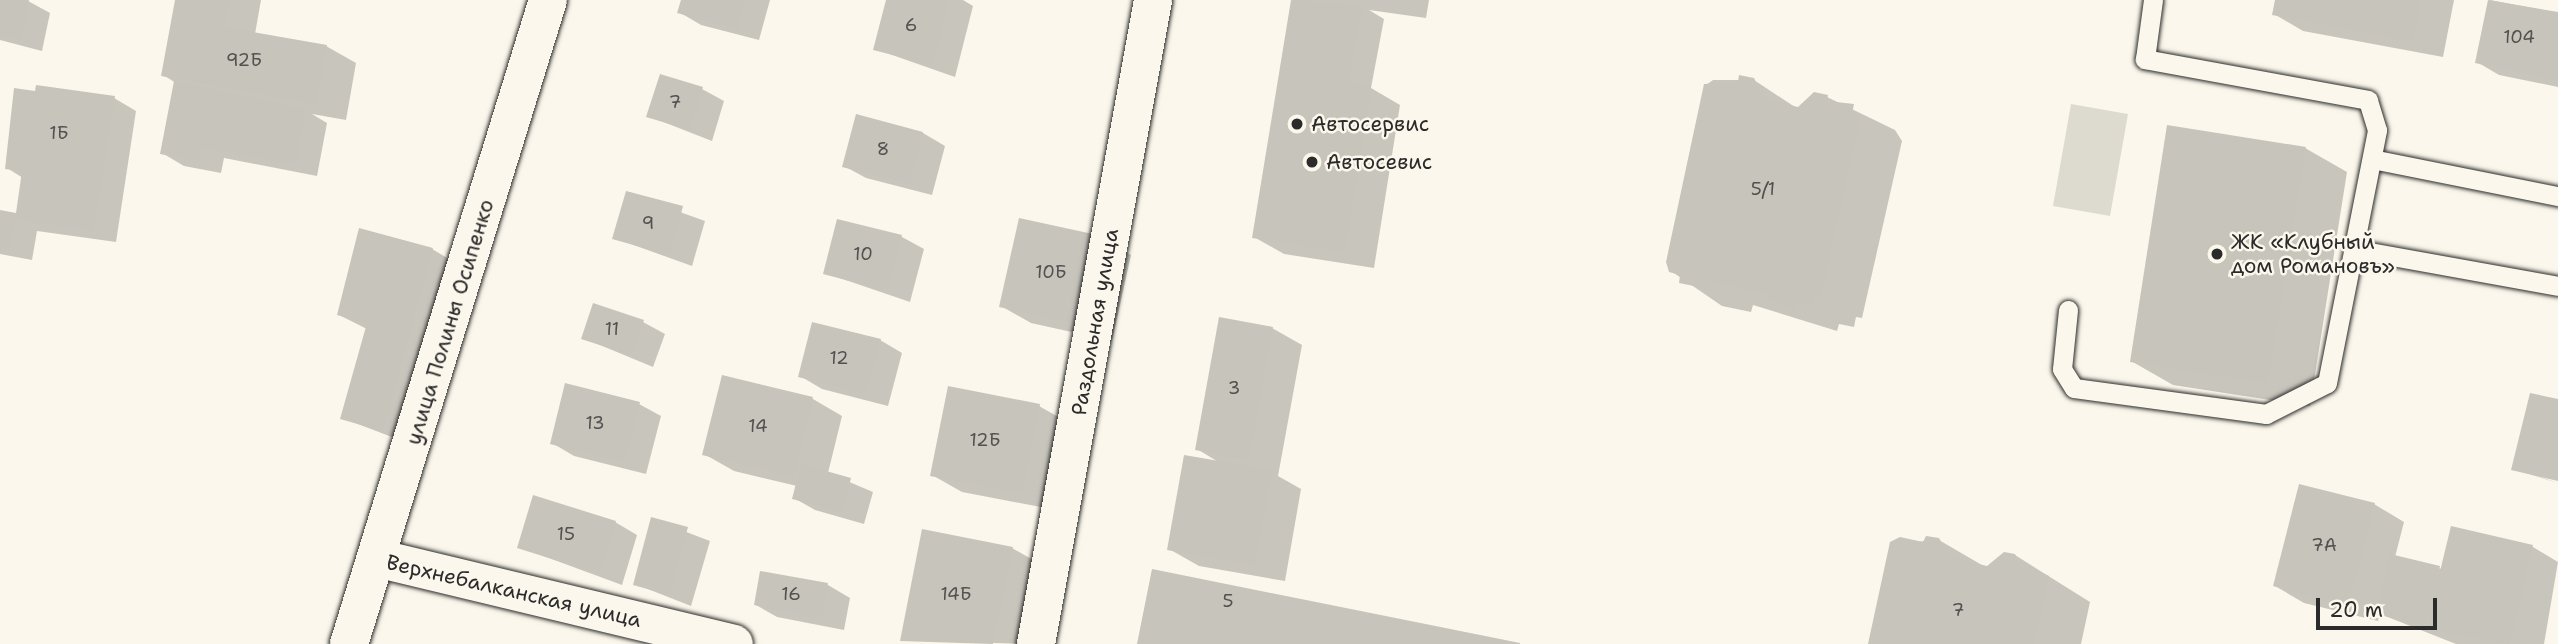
<!DOCTYPE html>
<html>
<head>
<meta charset="utf-8">
<style>
  body { margin:0 }
  #map { position:relative; width:2558px; height:644px; overflow:hidden; background:#fbf7ec; font-family:"Shantell Sans",sans-serif }
  div>[style] { position:absolute }
  .green>* { inset:0; background:#dddad0 }
  .shadow>* { inset:0; background:#0003 }
  .building>* { inset:0; background:#c7c4bc }
  .roads { filter:drop-shadow(0 0 2px #2b2b2b) drop-shadow(0 0 2px #2b2b2b) }
  .service>* { height:19px; margin:-9.5px; padding:0 9.5px; transform-origin:9.5px; border-radius:9.5px; background:#fbf7ec }
  .minor>* { height:38px; margin:-19px; padding:0 19px; transform-origin:19px; border-radius:19px; background:#fbf7ec }
  .secondary>* { height:38px; margin:-19px; padding:0 19px; transform-origin:19px; border-radius:19px; background:#fbf7ec }
  .dots>* { width:19px; height:19px; translate:-50% -50%; box-sizing:border-box; border:4px solid #fbf7ec; border-radius:50% }
  span { translate:-50% -50%; white-space:nowrap; text-align:center; line-height:1.15; -webkit-text-stroke:5px #fbf7ec; paint-order:stroke }
  .number-label { font-size:18px; color:#52514f }
  .number-label span { -webkit-text-stroke-width:0 }
  .poi-label { font-size:21px; color:#2b2b2b }
  .left { translate:0 -50%; text-align:left }
  .street-label { font-size:21px; color:#2b2b2b }
  .scale { position:absolute; left:2316px; top:598px; width:121px; height:32px; box-sizing:border-box; border:4px solid #2b2b2b; border-top:0; padding-left:9px; font-size:21px; line-height:24px; white-space:nowrap; color:#2b2b2b; -webkit-text-stroke:5px #fbf7ec; paint-order:stroke }
</style>
</head>
<body>
<div id="map">
  <div class="green">
    <div style="clip-path:polygon(2071px 104px,2128px 114px,2110px 216px,2053px 206px)"></div>
  </div>
  <div class="shadow">
    <div style="clip-path:polygon(0 0,28px 1px,50px 13px,42px 51px,0 40px)"></div>
    <div style="clip-path:polygon(176px 0,261px 0,255px 34px,326px 46px,356px 63px,346px 120px,312px 114px,327px 123px,317px 176px,224px 158px,221px 173px,184px 166px,162px 153px,176px 83px,163px 75px)"></div>
    <div style="clip-path:polygon(682px 0,770px 0,759px 40px,701px 25px,679px 12px)"></div>
    <div style="clip-path:polygon(888px 0,963px 0,973px 6px,955px 77px,875px 49px)"></div>
    <div style="clip-path:polygon(1293px 0,1429px 0,1426px 18px,1369px 10px,1384px 19px,1371px 88px,1400px 105px,1374px 268px,1284px 254px,1254px 237px)"></div>
    <div style="clip-path:polygon(2276px 0,2454px 0,2443px 57px,2303px 31px,2274px 14px)"></div>
    <div style="clip-path:polygon(2490px 0,2558px 13px,2558px 87px,2499px 75px,2477px 62px)"></div>
    <div style="clip-path:polygon(1713px 80px,1754px 80px,1798px 109px,1827px 97px,1895px 130px,1902px 141px,1862px 318px,1856px 317px,1854px 327px,1839px 324px,1837px 331px,1753px 305px,1751px 312px,1722px 306px,1671px 271px,1706px 85px)"></div>
    <div style="clip-path:polygon(702px 89px,724px 101px,712px 141px,648px 116px)"></div>
    <div style="clip-path:polygon(114px 98px,136px 111px,116px 242px,37px 231px,32px 260px,0 254px,0 212px,18px 215px,23px 178px,7px 168px)"></div>
    <div style="clip-path:polygon(857px 116px,923px 133px,945px 146px,932px 195px,866px 178px,844px 166px)"></div>
    <div style="clip-path:polygon(2305px 148px,2347px 172px,2310px 406px,2173px 385px,2131px 361px)"></div>
    <div style="clip-path:polygon(627px 193px,705px 221px,692px 266px,614px 238px)"></div>
    <div style="clip-path:polygon(839px 221px,902px 237px,924px 249px,910px 302px,825px 273px)"></div>
    <div style="clip-path:polygon(1101px 238px,1131px 255px,1112px 341px,1031px 323px,1001px 306px)"></div>
    <div style="clip-path:polygon(432px 249px,454px 262px,405px 442px,342px 418px,367px 329px,339px 315px)"></div>
    <div style="clip-path:polygon(643px 322px,665px 334px,653px 367px,583px 338px)"></div>
    <div style="clip-path:polygon(1272px 328px,1302px 345px,1278px 476px,1301px 489px,1285px 581px,1199px 566px,1169px 549px,1220px 463px,1197px 449px)"></div>
    <div style="clip-path:polygon(880px 340px,902px 353px,888px 406px,822px 389px,800px 376px)"></div>
    <div style="clip-path:polygon(723px 377px,813px 399px,842px 416px,828px 473px,873px 492px,864px 524px,815px 510px,794px 498px,797px 486px,734px 471px,704px 454px)"></div>
    <div style="clip-path:polygon(2558px 401px,2558px 479px,2523px 471px,2558px 483px,2513px 469px)"></div>
    <div style="clip-path:polygon(639px 404px,661px 416px,646px 474px,574px 456px,552px 443px)"></div>
    <div style="clip-path:polygon(1039px 406px,1069px 423px,1051px 509px,962px 492px,932px 475px)"></div>
    <div style="clip-path:polygon(2374px 504px,2404px 522px,2395px 557px,2442px 569px,2452px 528px,2533px 547px,2558px 562px,2544px 644px,2456px 644px,2380px 614px,2378px 621px,2304px 603px,2275px 586px)"></div>
    <div style="clip-path:polygon(652px 519px,710px 541px,691px 606px,635px 584px)"></div>
    <div style="clip-path:polygon(615px 522px,637px 535px,622px 585px,519px 547px)"></div>
    <div style="clip-path:polygon(1939px 540px,1987px 568px,2015px 555px,2090px 602px,2081px 644px,1870px 644px,1891px 544px)"></div>
    <div style="clip-path:polygon(1012px 548px,1042px 565px,1026px 644px,902px 640px)"></div>
    <div style="clip-path:polygon(761px 573px,828px 585px,850px 598px,844px 630px,777px 617px,756px 605px)"></div>
  </div>
  <div class="building">
    <div style="clip-path:polygon(0 0,29px 0,21px 40px,0 36px)"></div>
    <div style="clip-path:polygon(175px 0,229px 0,224px 27px,327px 45px,316px 104px,161px 76px)"></div>
    <div style="clip-path:polygon(681px 0,745px 0,737px 29px,677px 13px)"></div>
    <div style="clip-path:polygon(886px 0,949px 0,933px 65px,873px 50px)"></div>
    <div style="clip-path:polygon(1291px 0,1362px 5px,1348px 82px,1371px 86px,1345px 252px,1252px 238px)"></div>
    <div style="clip-path:polygon(2275px 0,2421px 0,2413px 42px,2272px 15px)"></div>
    <div style="clip-path:polygon(2488px 0,2558px 12px,2558px 81px,2475px 63px)"></div>
    <div style="clip-path:polygon(660px 74px,703px 87px,690px 130px,646px 117px)"></div>
    <div style="clip-path:polygon(1739px 75px,1754px 78px,1764px 99px,1798px 107px,1814px 92px,1828px 95px,1827px 101px,1854px 104px,1852px 114px,1861px 115px,1821px 295px,1815px 294px,1812px 305px,1797px 301px,1795px 308px,1766px 301px,1768px 294px,1711px 282px,1709px 289px,1679px 283px,1680px 275px,1669px 272px,1666px 262px,1704px 84px,1738px 82px)"></div>
    <div style="clip-path:polygon(174px 81px,306px 109px,295px 165px,202px 147px,200px 161px,160px 154px)"></div>
    <div style="clip-path:polygon(36px 85px,115px 96px,94px 231px,15px 219px,10px 248px,0 247px,0 210px,16px 213px,22px 171px,5px 169px,14px 88px,35px 91px)"></div>
    <div style="clip-path:polygon(856px 114px,923px 132px,910px 184px,842px 167px)"></div>
    <div style="clip-path:polygon(2167px 125px,2306px 147px,2268px 383px,2130px 362px)"></div>
    <div style="clip-path:polygon(626px 191px,683px 206px,670px 255px,612px 239px)"></div>
    <div style="clip-path:polygon(1019px 218px,1102px 236px,1082px 325px,999px 307px)"></div>
    <div style="clip-path:polygon(837px 219px,902px 235px,888px 291px,823px 274px)"></div>
    <div style="clip-path:polygon(359px 228px,433px 248px,383px 431px,340px 419px,367px 323px,337px 315px)"></div>
    <div style="clip-path:polygon(593px 303px,644px 320px,631px 355px,581px 339px)"></div>
    <div style="clip-path:polygon(1219px 317px,1273px 327px,1249px 460px,1195px 450px)"></div>
    <div style="clip-path:polygon(812px 322px,881px 339px,866px 394px,798px 377px)"></div>
    <div style="clip-path:polygon(722px 375px,813px 397px,794px 477px,702px 455px)"></div>
    <div style="clip-path:polygon(565px 383px,640px 402px,624px 463px,550px 444px)"></div>
    <div style="clip-path:polygon(948px 386px,1040px 404px,1022px 493px,930px 476px)"></div>
    <div style="clip-path:polygon(2530px 393px,2558px 399px,2558px 481px,2511px 470px)"></div>
    <div style="clip-path:polygon(1184px 455px,1272px 470px,1255px 565px,1167px 550px)"></div>
    <div style="clip-path:polygon(801px 464px,851px 478px,842px 512px,792px 499px)"></div>
    <div style="clip-path:polygon(2299px 484px,2375px 503px,2348px 606px,2273px 586px)"></div>
    <div style="clip-path:polygon(533px 495px,616px 521px,600px 574px,517px 548px)"></div>
    <div style="clip-path:polygon(651px 517px,688px 527px,669px 595px,633px 585px)"></div>
    <div style="clip-path:polygon(2451px 526px,2533px 545px,2510px 644px,2426px 629px)"></div>
    <div style="clip-path:polygon(922px 529px,1013px 547px,993px 644px,900px 641px)"></div>
    <div style="clip-path:polygon(1926px 536px,1939px 538px,1949px 557px,1987px 566px,2004px 552px,2015px 554px,2018px 562px,2049px 576px,2034px 644px,1868px 644px,1890px 542px,1900px 537px,1923px 542px)"></div>
    <div style="clip-path:polygon(2390px 554px,2440px 566px,2425px 626px,2376px 614px)"></div>
    <div style="clip-path:polygon(1152px 569px,1520px 643px,1520px 644px,1137px 644px)"></div>
    <div style="clip-path:polygon(760px 571px,828px 583px,822px 618px,754px 605px)"></div>
  </div>
  <div class="roads">
    <div class="service">
      <div style="left:2372px;top:159px;width:190px;rotate:11.3deg"></div>
      <div style="left:2353px;top:249px;width:208px;rotate:10.2deg"></div>
      <div style="left:2068px;top:310px;width:59px;rotate:95.8deg"></div>
      <div style="left:2062px;top:369px;width:22px;rotate:58deg"></div>
      <div style="left:2074px;top:388px;width:194px;rotate:7.7deg"></div>
      <div style="left:2266px;top:414px;width:68px;rotate:-26.9deg"></div>
      <div style="left:2327px;top:383px;width:258px;rotate:-78.8deg"></div>
      <div style="left:2377px;top:130px;width:31px;rotate:-107deg"></div>
      <div style="left:2368px;top:100px;width:227px;rotate:-169.6deg"></div>
      <div style="left:2145px;top:59px;width:60px;rotate:-82.3deg"></div>
    </div>
    <div class="minor">
      <div style="left:376px;top:558px;width:368px;rotate:13.5deg"></div>
      <div style="left:1036px;top:644px;width:655px;rotate:-79.7deg"></div>
    </div>
    <div class="secondary">
      <div style="left:349px;top:644px;width:674px;rotate:-72.83deg"></div>
    </div>
  </div>
  <div class="dots">
    <div style="left:1297px;top:124px;background:#2b2b2b"></div>
    <div style="left:1312px;top:162px;background:#2b2b2b"></div>
    <div style="left:2217px;top:254px;background:#2b2b2b"></div>
  </div>
  <div class="number-label">
    <span style="left:911px;top:25px">6</span>
    <span style="left:2519px;top:37px">104</span>
    <span style="left:244px;top:60px">92Б</span>
    <span style="left:675px;top:102px">7</span>
    <span style="left:59px;top:133px">1Б</span>
    <span style="left:883px;top:149px">8</span>
    <span style="left:1763px;top:189px">5/1</span>
    <span style="left:648px;top:223px">9</span>
    <span style="left:863px;top:254px">10</span>
    <span style="left:1051px;top:272px">10Б</span>
    <span style="left:612px;top:329px">11</span>
    <span style="left:839px;top:358px">12</span>
    <span style="left:1234px;top:388px">3</span>
    <span style="left:595px;top:423px">13</span>
    <span style="left:758px;top:426px">14</span>
    <span style="left:985px;top:440px">12Б</span>
    <span style="left:566px;top:534px">15</span>
    <span style="left:2324px;top:545px">7А</span>
    <span style="left:791px;top:594px">16</span>
    <span style="left:956px;top:594px">14Б</span>
    <span style="left:1228px;top:601px">5</span>
    <span style="left:1958px;top:610px">7</span>
  </div>
  <div class="poi-label">
    <span class="left" style="left:1311px;top:124px">Автосервис</span>
    <span class="left" style="left:1326px;top:162px">Автосевис</span>
    <span class="left" style="left:2231px;top:254px">ЖК «Клубный<br>дом Романовъ»</span>
  </div>
  <div class="street-label">
    <span style="left:450px;top:322px;rotate:-73deg">улица Полины Осипенко</span>
    <span style="left:1095px;top:322px;rotate:-80deg">Раздольная улица</span>
    <span style="left:514px;top:591px;rotate:13deg">Верхнебалканская улица</span>
  </div>
  <div class="scale">20 m</div>
</div>
</body>
</html>
